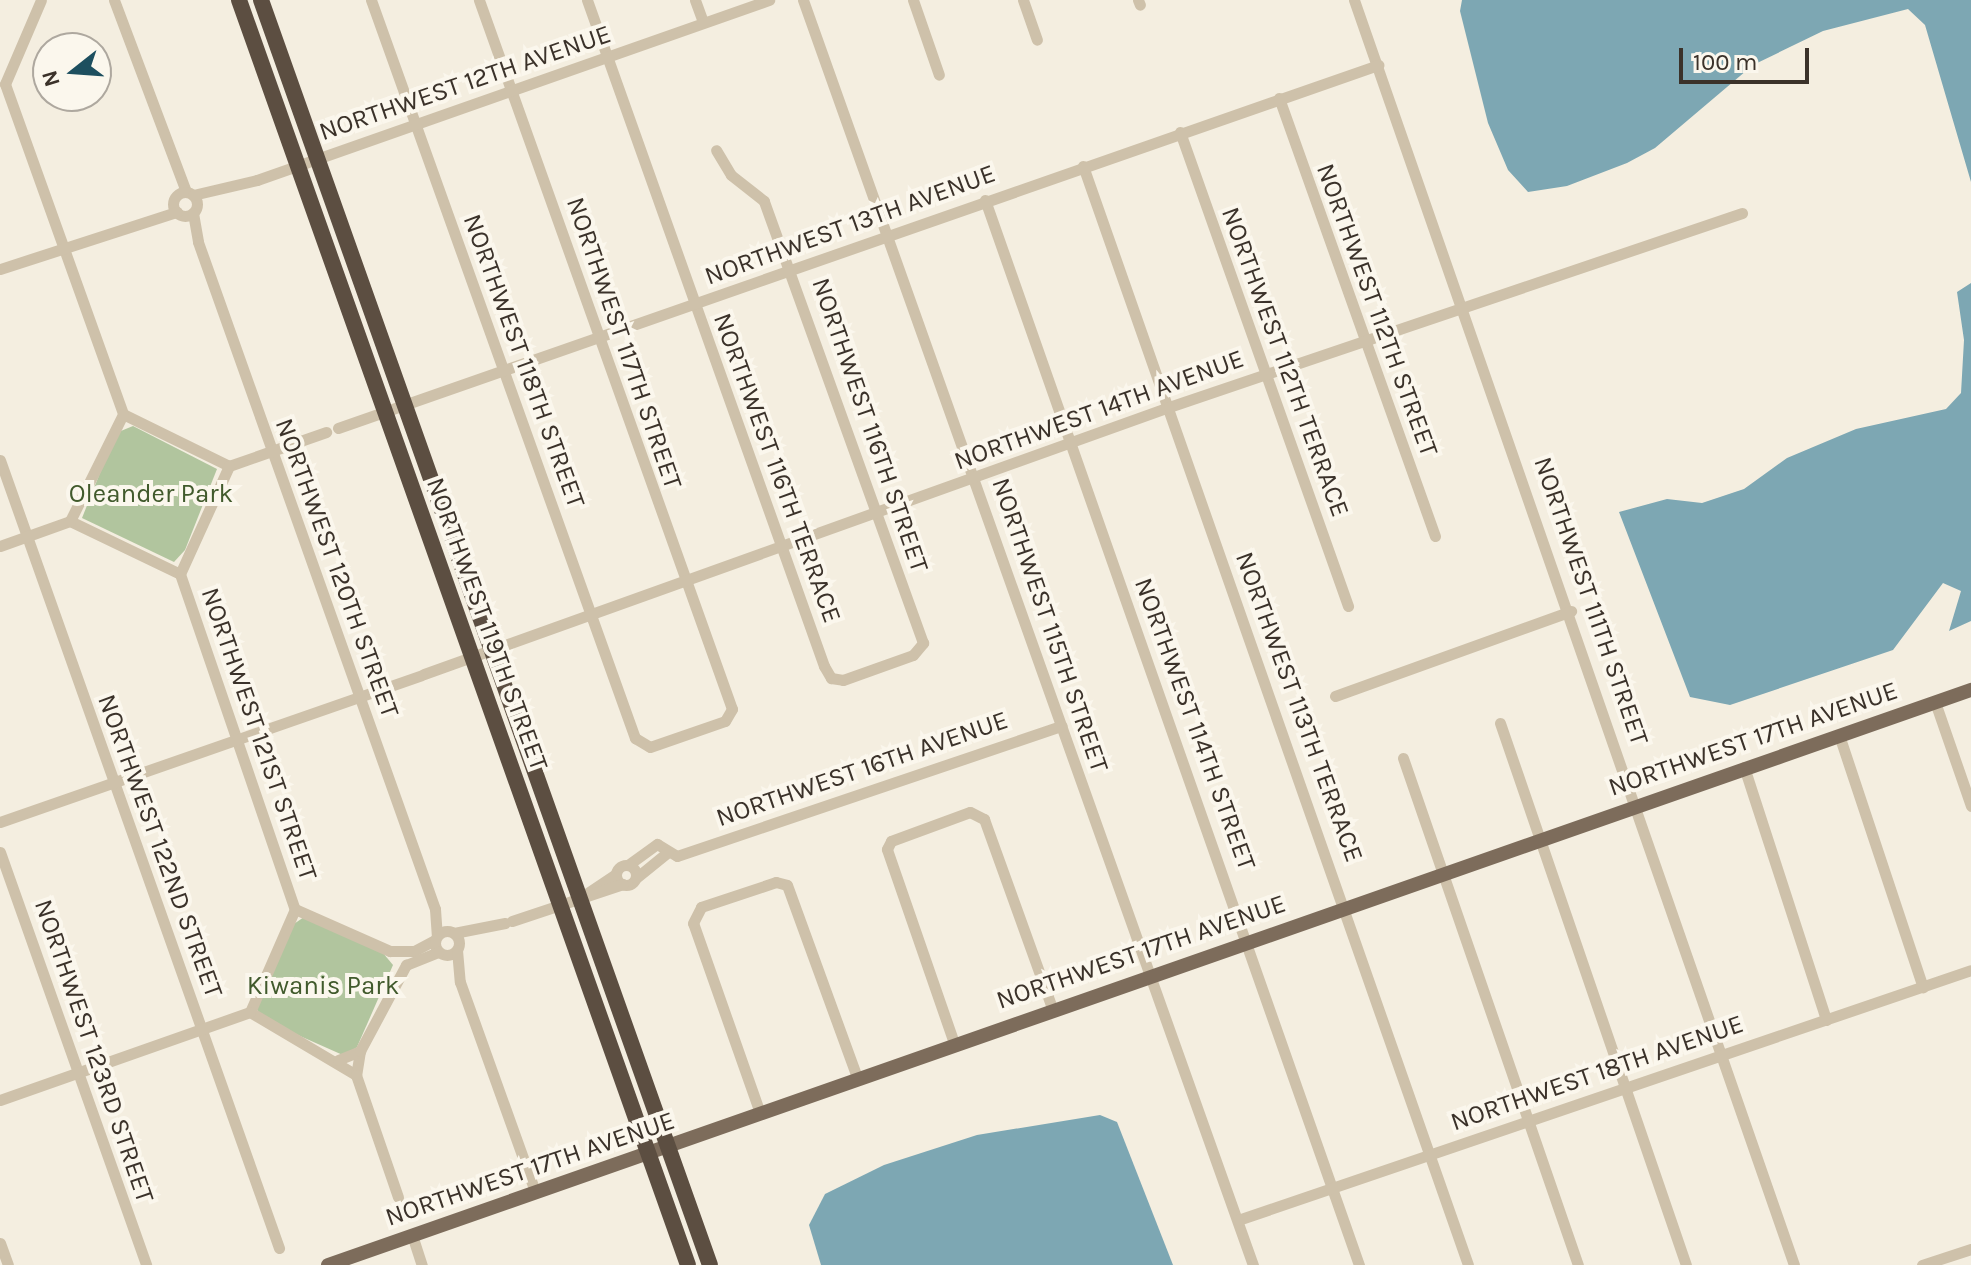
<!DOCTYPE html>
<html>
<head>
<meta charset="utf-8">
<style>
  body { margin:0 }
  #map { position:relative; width:1971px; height:1265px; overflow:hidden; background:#f4eee0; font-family:Karla,sans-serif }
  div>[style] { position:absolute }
  .green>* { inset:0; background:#b1c59e }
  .water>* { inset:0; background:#7da7b3 }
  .minor>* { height:11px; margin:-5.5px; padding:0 5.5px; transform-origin:5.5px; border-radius:5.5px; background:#cec1aa }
  .minor>.ring { margin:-5.5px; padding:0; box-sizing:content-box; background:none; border:11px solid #cec1aa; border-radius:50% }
  .major>* { height:14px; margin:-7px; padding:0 7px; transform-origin:7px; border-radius:7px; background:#7d6c5b }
  .highway>* { height:16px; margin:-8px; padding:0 8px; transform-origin:8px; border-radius:8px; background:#5c4e41 }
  span { translate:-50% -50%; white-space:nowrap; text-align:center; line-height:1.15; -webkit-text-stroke:8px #fbf7ed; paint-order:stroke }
  .street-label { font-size:26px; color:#3b322a }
  .park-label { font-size:26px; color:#415a2c }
  .north { position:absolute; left:32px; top:32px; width:80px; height:80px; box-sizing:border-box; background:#fbf7ed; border:2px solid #aea89f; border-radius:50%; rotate:253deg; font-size:22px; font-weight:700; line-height:32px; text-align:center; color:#3b322a }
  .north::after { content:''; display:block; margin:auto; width:28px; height:36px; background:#1d4f5f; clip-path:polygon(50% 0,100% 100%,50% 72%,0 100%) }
  .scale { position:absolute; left:1679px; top:48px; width:130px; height:36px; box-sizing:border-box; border:4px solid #3b322a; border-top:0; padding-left:10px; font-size:24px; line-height:28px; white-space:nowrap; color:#3b322a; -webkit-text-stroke:6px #fbf7ed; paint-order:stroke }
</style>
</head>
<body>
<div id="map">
  <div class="green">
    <div style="clip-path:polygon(133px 426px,217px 469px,185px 550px,174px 562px,82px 518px,116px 433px)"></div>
    <div style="clip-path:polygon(304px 917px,383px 953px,393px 965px,357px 1047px,345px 1056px,264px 1020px,254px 1005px,291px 926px)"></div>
  </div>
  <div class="water">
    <div style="clip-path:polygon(1971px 0,1971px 182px,1925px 25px,1908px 9px,1823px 31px,1753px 65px,1655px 148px,1627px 163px,1567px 186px,1528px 192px,1508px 170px,1488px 123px,1460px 11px,1462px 0)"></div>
    <div style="clip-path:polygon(1971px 283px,1971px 621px,1949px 631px,1961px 591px,1943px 583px,1893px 650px,1730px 705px,1690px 697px,1619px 512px,1667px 499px,1702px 503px,1744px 489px,1787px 458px,1856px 429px,1946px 409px,1961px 393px,1964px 340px,1957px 292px)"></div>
    <div style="clip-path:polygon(1100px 1115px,1117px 1122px,1173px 1265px,821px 1265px,809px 1225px,825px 1194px,884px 1165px,977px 1135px)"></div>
  </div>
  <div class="minor">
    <div style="left:114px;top:0;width:205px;rotate:69.4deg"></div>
    <div style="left:371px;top:0;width:784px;rotate:70.32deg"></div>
    <div style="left:635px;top:738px;width:17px;rotate:31deg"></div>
    <div style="left:650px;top:747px;width:79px;rotate:-19.1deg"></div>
    <div style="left:725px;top:721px;width:14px;rotate:-60deg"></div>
    <div style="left:732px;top:709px;width:753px;rotate:-109.64deg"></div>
    <div style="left:587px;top:0;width:707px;rotate:70.41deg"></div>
    <div style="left:824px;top:666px;width:14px;rotate:60deg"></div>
    <div style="left:831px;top:678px;width:12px;rotate:9deg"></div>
    <div style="left:843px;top:680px;width:74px;rotate:-19.7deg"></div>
    <div style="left:913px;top:655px;width:16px;rotate:-50deg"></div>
    <div style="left:923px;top:643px;width:470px;rotate:-109.8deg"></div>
    <div style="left:764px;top:201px;width:42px;rotate:-141.8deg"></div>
    <div style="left:731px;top:175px;width:29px;rotate:-121deg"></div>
    <div style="left:695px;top:0;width:23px;rotate:70deg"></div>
    <div style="left:803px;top:0;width:1343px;rotate:70.42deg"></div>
    <div style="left:913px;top:0;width:79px;rotate:70.9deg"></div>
    <div style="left:1023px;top:0;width:42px;rotate:70.7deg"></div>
    <div style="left:1138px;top:0;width:5px;rotate:68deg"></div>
    <div style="left:1354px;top:0;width:1339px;rotate:70.82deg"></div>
    <div style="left:5px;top:84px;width:350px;rotate:70.3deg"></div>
    <div style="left:5px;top:84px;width:91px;rotate:-66.8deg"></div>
    <div style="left:1279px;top:98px;width:465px;rotate:70.4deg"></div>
    <div style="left:1180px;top:132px;width:503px;rotate:70.48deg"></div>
    <div style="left:1083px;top:166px;width:1164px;rotate:70.69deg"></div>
    <div class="ring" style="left:173px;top:192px;width:13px;height:13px"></div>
    <div style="left:193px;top:195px;width:66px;rotate:-13.2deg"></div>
    <div style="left:257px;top:180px;width:543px;rotate:-19.37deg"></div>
    <div style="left:985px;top:200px;width:1129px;rotate:70.65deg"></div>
    <div style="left:193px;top:213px;width:29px;rotate:80deg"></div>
    <div style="left:198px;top:242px;width:708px;rotate:70.44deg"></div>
    <div style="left:435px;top:909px;width:26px;rotate:86deg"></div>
    <div style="left:0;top:269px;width:186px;rotate:-17.9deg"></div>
    <div style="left:123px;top:414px;width:118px;rotate:26.1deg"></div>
    <div style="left:229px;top:466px;width:103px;rotate:-19.3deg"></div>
    <div style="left:338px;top:428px;width:1102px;rotate:-19.24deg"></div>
    <div style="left:0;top:460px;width:836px;rotate:70.5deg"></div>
    <div style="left:70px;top:521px;width:122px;rotate:25.7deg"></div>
    <div style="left:0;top:546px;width:74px;rotate:-19.7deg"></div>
    <div style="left:70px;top:521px;width:119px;rotate:-63.6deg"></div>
    <div style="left:180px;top:574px;width:354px;rotate:71.1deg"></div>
    <div style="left:180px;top:574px;width:119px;rotate:-65.6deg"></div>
    <div style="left:424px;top:674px;width:791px;rotate:-19.72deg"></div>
    <div style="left:1169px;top:407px;width:605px;rotate:-18.7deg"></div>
    <div style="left:1335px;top:696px;width:251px;rotate:-19.8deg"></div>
    <div style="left:1935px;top:702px;width:110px;rotate:70.9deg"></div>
    <div style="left:1500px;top:723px;width:573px;rotate:71.06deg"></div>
    <div style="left:1839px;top:735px;width:266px;rotate:71.6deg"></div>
    <div style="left:1403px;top:758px;width:536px;rotate:70.96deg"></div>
    <div style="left:1744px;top:767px;width:266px;rotate:72deg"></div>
    <div style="left:0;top:822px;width:446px;rotate:-19.2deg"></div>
    <div style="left:0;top:852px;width:438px;rotate:70.5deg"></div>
    <div style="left:628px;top:865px;width:36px;rotate:-36deg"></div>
    <div style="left:657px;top:844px;width:23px;rotate:31deg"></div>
    <div style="left:677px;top:856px;width:406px;rotate:-18.7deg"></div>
    <div class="ring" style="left:616px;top:865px;width:9px;height:9px"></div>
    <div style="left:636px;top:878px;width:41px;rotate:-39.1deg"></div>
    <div style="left:580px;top:898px;width:43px;rotate:-33.7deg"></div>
    <div style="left:295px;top:909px;width:104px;rotate:23.9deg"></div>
    <div style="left:390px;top:951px;width:24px"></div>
    <div style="left:414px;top:951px;width:24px;rotate:-28deg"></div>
    <div style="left:512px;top:921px;width:117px;rotate:-18.4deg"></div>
    <div class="ring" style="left:435px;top:931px;width:13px;height:13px"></div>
    <div style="left:454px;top:933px;width:52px;rotate:-11.1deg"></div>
    <div style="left:457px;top:950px;width:32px;rotate:85deg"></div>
    <div style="left:460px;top:982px;width:223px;rotate:70.3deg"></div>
    <div style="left:250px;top:1012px;width:123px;rotate:30.7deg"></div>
    <div style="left:250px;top:1012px;width:112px;rotate:-66.4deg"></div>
    <div style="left:954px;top:1043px;width:205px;rotate:-109.1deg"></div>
    <div style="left:887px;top:849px;width:9px;rotate:-63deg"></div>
    <div style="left:891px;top:841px;width:84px;rotate:-20.2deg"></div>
    <div style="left:970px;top:812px;width:16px;rotate:27deg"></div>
    <div style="left:984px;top:819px;width:201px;rotate:70.2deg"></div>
    <div style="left:360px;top:1051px;width:24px;rotate:99deg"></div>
    <div style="left:356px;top:1075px;width:129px;rotate:71deg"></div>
    <div style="left:338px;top:1060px;width:24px;rotate:-22deg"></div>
    <div style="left:360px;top:1051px;width:98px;rotate:-61.9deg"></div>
    <div style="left:406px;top:965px;width:35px;rotate:-22deg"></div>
    <div style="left:0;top:1100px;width:265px;rotate:-19.4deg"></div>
    <div style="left:760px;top:1113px;width:201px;rotate:-109.4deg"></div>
    <div style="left:693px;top:923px;width:18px;rotate:-63deg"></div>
    <div style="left:701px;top:907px;width:79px;rotate:-18.4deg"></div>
    <div style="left:776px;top:882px;width:11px;rotate:15deg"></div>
    <div style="left:787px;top:885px;width:204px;rotate:70deg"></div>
    <div style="left:1238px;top:1220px;width:774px;rotate:-18.83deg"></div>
    <div style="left:412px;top:1235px;width:32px;rotate:72deg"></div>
    <div style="left:0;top:1243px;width:23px;rotate:70deg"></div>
    <div style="left:1922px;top:1265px;width:52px;rotate:-18.1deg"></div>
  </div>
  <div class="major">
    <div style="left:328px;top:1265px;width:1741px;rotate:-19.29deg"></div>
  </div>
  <div class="highway">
    <div style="left:239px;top:0;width:1342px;rotate:70.46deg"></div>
    <div style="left:261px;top:0;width:1342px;rotate:70.46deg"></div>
  </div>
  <div class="street-label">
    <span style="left:465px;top:83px;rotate:-19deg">NORTHWEST 12TH AVENUE</span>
    <span style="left:850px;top:225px;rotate:-20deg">NORTHWEST 13TH AVENUE</span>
    <span style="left:1377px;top:310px;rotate:70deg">NORTHWEST 112TH STREET</span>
    <span style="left:624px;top:343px;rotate:71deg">NORTHWEST 117TH STREET</span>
    <span style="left:524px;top:361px;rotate:70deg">NORTHWEST 118TH STREET</span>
    <span style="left:1285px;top:362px;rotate:70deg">NORTHWEST 112TH TERRACE</span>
    <span style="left:1099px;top:410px;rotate:-20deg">NORTHWEST 14TH AVENUE</span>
    <span style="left:870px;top:425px;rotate:71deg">NORTHWEST 116TH STREET</span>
    <span style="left:777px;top:468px;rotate:70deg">NORTHWEST 116TH TERRACE</span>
    <span style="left:337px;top:568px;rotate:70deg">NORTHWEST 120TH STREET</span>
    <span style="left:1591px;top:601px;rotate:71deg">NORTHWEST 111TH STREET</span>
    <span style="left:487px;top:624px;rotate:70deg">NORTHWEST 119TH STREET</span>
    <span style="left:1050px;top:625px;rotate:71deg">NORTHWEST 115TH STREET</span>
    <span style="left:1299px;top:707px;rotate:70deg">NORTHWEST 113TH TERRACE</span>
    <span style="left:1195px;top:724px;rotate:70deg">NORTHWEST 114TH STREET</span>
    <span style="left:259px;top:734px;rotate:71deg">NORTHWEST 121ST STREET</span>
    <span style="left:1753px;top:739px;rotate:-19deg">NORTHWEST 17TH AVENUE</span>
    <span style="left:862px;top:769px;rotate:-19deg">NORTHWEST 16TH AVENUE</span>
    <span style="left:160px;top:846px;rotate:70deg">NORTHWEST 122ND STREET</span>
    <span style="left:1141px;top:952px;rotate:-19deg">NORTHWEST 17TH AVENUE</span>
    <span style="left:94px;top:1051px;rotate:71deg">NORTHWEST 123RD STREET</span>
    <span style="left:1597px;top:1073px;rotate:-19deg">NORTHWEST 18TH AVENUE</span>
    <span style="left:530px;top:1169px;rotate:-19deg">NORTHWEST 17TH AVENUE</span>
  </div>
  <div class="park-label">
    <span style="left:151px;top:494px">Oleander Park</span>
    <span style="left:323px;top:986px">Kiwanis Park</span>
  </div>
  <div class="north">N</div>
  <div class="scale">100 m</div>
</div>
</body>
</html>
